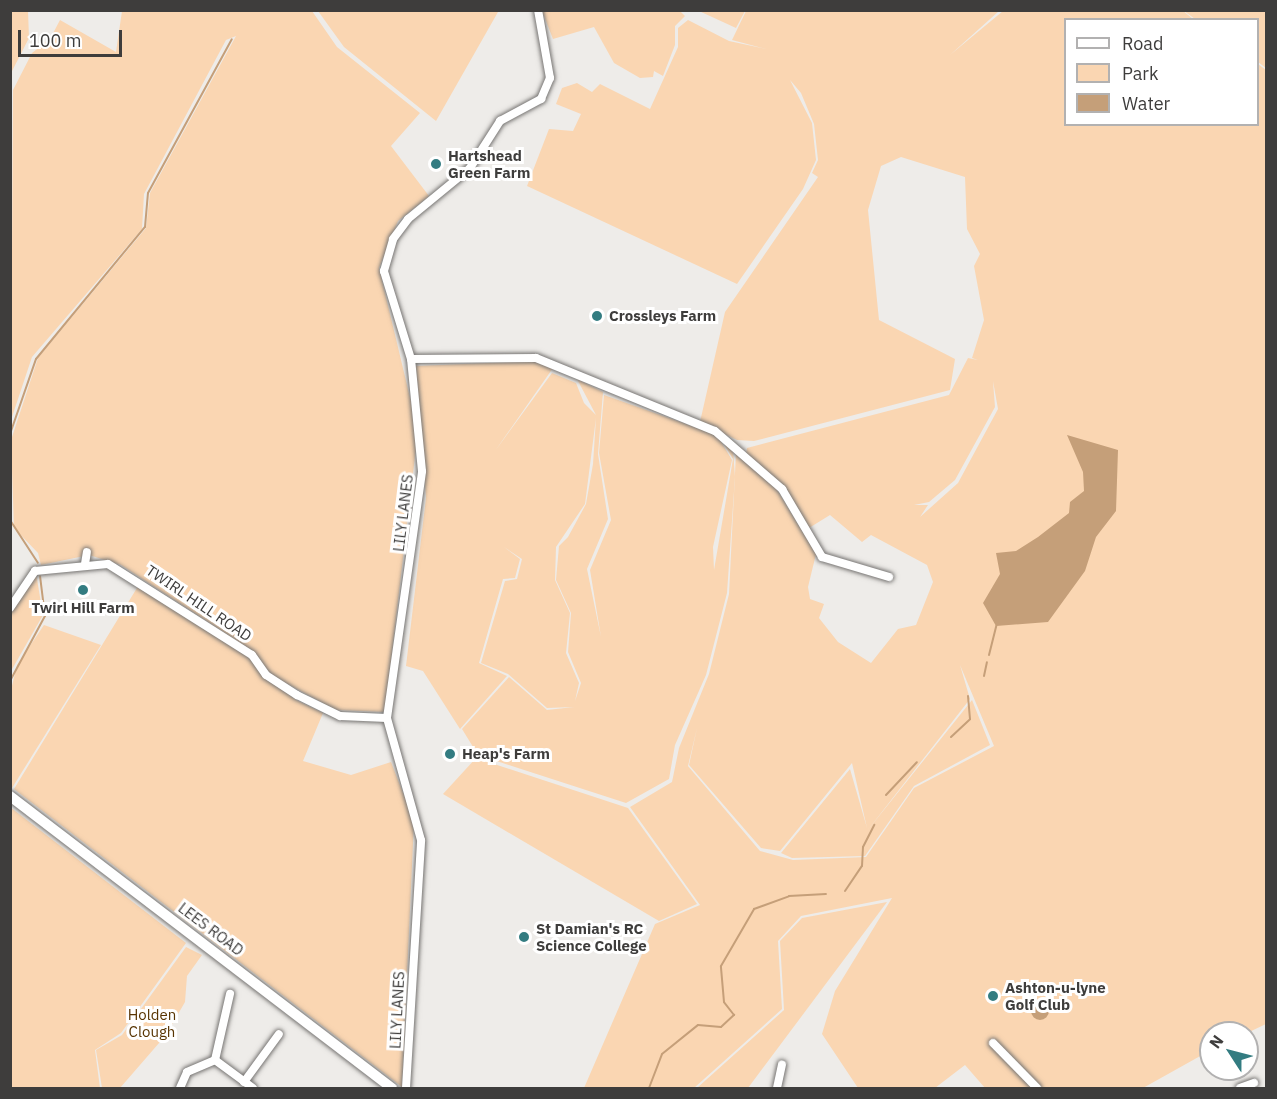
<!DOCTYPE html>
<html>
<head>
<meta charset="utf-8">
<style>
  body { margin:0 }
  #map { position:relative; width:1277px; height:1099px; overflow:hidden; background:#eeece9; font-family:"IBM Plex Sans",sans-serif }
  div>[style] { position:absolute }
  .green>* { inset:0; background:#fad6b2 }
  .water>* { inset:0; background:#c59f79 }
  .round { border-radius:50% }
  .stream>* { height:2px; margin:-1px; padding:0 1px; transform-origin:1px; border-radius:1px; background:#c59f79 }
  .roads { filter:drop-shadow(0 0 2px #777573) drop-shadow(0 0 2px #777573) }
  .street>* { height:8px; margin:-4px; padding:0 4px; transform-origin:4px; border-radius:4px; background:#fff }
  .secondary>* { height:10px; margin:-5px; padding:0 5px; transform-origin:5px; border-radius:5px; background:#fff }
  .dots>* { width:16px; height:16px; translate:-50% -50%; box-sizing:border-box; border:3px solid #fff; border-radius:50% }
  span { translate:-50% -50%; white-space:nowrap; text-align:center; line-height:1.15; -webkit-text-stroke:6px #fff; paint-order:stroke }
  .poi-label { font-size:15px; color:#3e3d3c; font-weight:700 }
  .left { translate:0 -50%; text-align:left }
  .street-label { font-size:15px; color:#3e3d3c }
  .park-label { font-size:15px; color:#593503 }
  .frame { position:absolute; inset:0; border:12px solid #3e3d3c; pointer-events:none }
  .legend { position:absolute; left:1064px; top:18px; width:195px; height:108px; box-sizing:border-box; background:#fff; border:2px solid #b2b1b1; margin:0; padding:8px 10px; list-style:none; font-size:18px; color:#3e3d3c }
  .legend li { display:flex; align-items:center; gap:12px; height:30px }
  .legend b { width:30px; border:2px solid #b2b1b1 }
  .north { position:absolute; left:1199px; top:1021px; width:60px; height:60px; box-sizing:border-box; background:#fff; border:2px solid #b2b1b1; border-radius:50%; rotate:306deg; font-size:16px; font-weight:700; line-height:24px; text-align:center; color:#3e3d3c }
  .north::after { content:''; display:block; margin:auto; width:21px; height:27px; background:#337c81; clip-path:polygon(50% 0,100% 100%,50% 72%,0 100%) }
  .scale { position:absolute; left:18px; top:30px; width:104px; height:27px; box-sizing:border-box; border:3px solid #3e3d3c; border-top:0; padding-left:8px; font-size:18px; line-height:21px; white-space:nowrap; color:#3e3d3c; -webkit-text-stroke:4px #fff; paint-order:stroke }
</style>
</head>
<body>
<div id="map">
  <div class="green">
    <div style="clip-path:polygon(11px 10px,28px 11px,29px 38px,11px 73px)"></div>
    <div style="clip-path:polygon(679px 10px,685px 16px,675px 26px,675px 45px,663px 76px,654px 71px,653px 77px,640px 78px,614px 63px,594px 27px,553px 39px,542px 11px)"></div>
    <div style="clip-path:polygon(evenodd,1182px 10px,1193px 19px,1066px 20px,1066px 124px,1258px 124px,1258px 64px,1266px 70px,1266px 1024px,1247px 1033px,1211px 1033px,1211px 1050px,1143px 1088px,985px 1088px,965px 1065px,935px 1088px,858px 1088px,822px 1034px,835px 991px,892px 898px,801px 916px,778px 941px,782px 1009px,694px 1088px,584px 1088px,655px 924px,700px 905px,630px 807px,672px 782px,679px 748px,709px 674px,729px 594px,736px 453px,771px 480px,816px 554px,808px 587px,810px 599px,824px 604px,819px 618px,838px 642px,871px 663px,898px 629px,916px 625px,933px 582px,927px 565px,871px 535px,862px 542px,830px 515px,809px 528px,783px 485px,746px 454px,747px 448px,949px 395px,968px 358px,978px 360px,972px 358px,984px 320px,974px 266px,980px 254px,967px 229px,965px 177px,901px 157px,881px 166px,868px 210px,879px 320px,955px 359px,950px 390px,754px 441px,737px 440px,700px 422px,725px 312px,818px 177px,812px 173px,818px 160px,814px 124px,801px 93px,790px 80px,812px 123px,816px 160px,803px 189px,737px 284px,527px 186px,549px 129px,573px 131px,581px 114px,556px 104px,562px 88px,577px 83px,592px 92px,600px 84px,650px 109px,678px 47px,678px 28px,688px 20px,729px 41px,766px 49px,732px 40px,746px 11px,999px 11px,950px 55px,1003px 11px,1182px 10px,993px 381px,998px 409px,958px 483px,920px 517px,928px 505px,914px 505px,929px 502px,955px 480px,995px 407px,993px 381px,1182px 10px,960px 665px,994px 746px,914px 788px,866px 857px,793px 860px,760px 851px,688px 766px,697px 728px,689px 765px,761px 848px,780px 851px,852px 763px,867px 828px,850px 769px,781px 853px,792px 858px,865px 856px,914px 786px,990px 745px,972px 700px,867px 831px,970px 699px,960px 665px)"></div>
    <div style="clip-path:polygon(122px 11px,312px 11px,337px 47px,420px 113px,391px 146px,429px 196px,398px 221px,379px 268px,418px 431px,385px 712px,336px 710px,269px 674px,254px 652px,121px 565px,89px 555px,41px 565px,38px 553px,14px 528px,11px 440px,38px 358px,146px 228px,150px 193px,236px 36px,226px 40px,144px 194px,142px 229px,32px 357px,11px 420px,13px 90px,32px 53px,50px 39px,60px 20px,116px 52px)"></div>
    <div style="clip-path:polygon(318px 11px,508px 11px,498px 12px,436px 121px,344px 47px)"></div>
    <div style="clip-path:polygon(699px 11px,745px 11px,736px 28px)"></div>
    <div style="clip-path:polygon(1184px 11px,1266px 11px,1266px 68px,1258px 62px,1258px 20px,1195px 19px)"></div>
    <div style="clip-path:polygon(evenodd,532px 361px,553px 368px,495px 451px,552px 373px,576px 383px,584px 403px,596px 415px,577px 379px,603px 392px,598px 454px,608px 519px,587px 569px,601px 637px,590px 570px,611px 520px,599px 453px,604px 395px,717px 435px,732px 460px,713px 547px,714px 570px,733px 459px,719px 436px,733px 449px,735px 477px,727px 593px,706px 675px,675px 745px,669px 779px,626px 803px,478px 755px,462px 729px,509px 677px,547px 710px,574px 707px,547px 708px,508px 674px,481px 663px,505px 581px,517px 579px,522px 559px,504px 547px,520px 559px,515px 578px,503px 579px,479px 663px,507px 676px,460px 729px,423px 671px,406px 666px,426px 498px,416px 366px,532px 361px,596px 418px,593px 464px,586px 504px,568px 537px,559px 546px,556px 580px,571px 613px,568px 652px,581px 683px,575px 701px,579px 683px,566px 653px,570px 613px,555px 580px,556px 547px,585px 504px,596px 418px)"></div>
    <div style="clip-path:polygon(36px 573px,43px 615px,11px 671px,11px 613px)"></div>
    <div style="clip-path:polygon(140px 583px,249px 656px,264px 676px,296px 700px,323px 713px,303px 761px,351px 775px,391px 762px,414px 821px,402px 1087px,14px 789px)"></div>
    <div style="clip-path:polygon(44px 625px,101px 645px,12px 788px,11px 690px,17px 665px)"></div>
    <div style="clip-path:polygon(476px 758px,628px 808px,697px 904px,659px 921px,443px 794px)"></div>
    <div style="clip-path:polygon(10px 807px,186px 943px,121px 1033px,95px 1050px,100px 1088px,11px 1088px)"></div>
    <div style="clip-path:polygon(887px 902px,748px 1088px,697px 1088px,784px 1010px,780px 941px,802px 918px)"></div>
    <div style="clip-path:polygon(186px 947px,202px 955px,187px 976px,185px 1002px,166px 1035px,120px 1088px,102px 1088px,96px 1050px,122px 1035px)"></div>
  </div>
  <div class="water">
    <div style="clip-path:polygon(1067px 435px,1118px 450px,1116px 511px,1096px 537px,1085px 571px,1048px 622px,996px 626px,983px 603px,1000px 574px,996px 553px,1016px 551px,1038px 537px,1069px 513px,1070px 502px,1084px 491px,1083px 472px)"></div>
    <div class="round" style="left:1031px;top:1002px;width:18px;height:18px"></div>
  </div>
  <div class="stream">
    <div style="left:10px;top:434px;width:79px;rotate:-70.9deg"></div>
    <div style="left:36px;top:359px;width:171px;rotate:-50.5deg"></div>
    <div style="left:145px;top:227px;width:34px;rotate:-85deg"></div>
    <div style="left:148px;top:193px;width:175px;rotate:-61.4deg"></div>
    <div style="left:10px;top:520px;width:51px;rotate:56.9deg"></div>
    <div style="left:989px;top:655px;width:30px;rotate:-76deg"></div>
    <div style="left:984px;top:676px;width:14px;rotate:-78deg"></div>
    <div style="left:10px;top:681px;width:74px;rotate:-61.7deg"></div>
    <div style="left:45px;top:616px;width:40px;rotate:-97.1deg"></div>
    <div style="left:951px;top:737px;width:26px;rotate:-43deg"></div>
    <div style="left:970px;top:719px;width:23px;rotate:-95deg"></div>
    <div style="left:886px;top:795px;width:45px;rotate:-46.8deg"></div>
    <div style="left:845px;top:891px;width:30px;rotate:-56deg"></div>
    <div style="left:862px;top:866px;width:19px;rotate:-87deg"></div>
    <div style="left:863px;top:847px;width:25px;rotate:-63deg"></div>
    <div style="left:649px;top:1088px;width:36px;rotate:-69deg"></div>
    <div style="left:662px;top:1054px;width:46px;rotate:-38.9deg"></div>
    <div style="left:698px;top:1025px;width:23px;rotate:5deg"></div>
    <div style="left:721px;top:1027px;width:18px;rotate:-43deg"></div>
    <div style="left:734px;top:1015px;width:16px;rotate:-128deg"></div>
    <div style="left:724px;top:1002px;width:36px;rotate:-95deg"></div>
    <div style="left:721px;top:966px;width:66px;rotate:-59.9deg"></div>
    <div style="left:754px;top:909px;width:37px;rotate:-20deg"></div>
    <div style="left:789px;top:896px;width:37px;rotate:-3deg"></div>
  </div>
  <div class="roads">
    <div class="street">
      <div style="left:411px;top:359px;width:125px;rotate:-0.5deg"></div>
      <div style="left:536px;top:358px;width:193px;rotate:22.2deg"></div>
      <div style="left:715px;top:431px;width:89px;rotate:40.9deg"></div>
      <div style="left:782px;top:489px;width:79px;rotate:59.5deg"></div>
      <div style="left:822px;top:557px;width:70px;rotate:16.6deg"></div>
      <div style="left:85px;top:564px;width:12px;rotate:-81deg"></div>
      <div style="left:10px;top:608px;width:45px;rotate:-56deg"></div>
      <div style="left:35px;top:571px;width:73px;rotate:-5.5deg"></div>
      <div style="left:108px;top:564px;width:170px;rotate:32.3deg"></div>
      <div style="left:252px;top:655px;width:24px;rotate:55deg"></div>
      <div style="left:266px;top:675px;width:37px;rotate:33deg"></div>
      <div style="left:297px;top:695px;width:48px;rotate:26deg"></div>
      <div style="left:340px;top:716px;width:47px;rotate:2.4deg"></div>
      <div style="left:993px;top:1043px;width:63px;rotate:45.6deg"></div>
      <div style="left:215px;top:1060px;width:47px;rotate:36.4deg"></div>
      <div style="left:244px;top:1082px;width:59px;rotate:-53.9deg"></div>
      <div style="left:180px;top:1088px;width:17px;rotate:-66deg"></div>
      <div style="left:187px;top:1072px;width:30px;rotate:-23deg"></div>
      <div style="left:215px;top:1060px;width:68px;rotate:-77.2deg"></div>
      <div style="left:406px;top:1088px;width:248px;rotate:-86.5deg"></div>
      <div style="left:421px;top:840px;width:127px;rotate:-105.6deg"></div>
      <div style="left:387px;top:718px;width:249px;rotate:-81.9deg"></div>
      <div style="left:422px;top:471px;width:113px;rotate:-95.6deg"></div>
      <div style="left:411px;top:359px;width:92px;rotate:-107.1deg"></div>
      <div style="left:384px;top:271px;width:33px;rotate:-74deg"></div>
      <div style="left:393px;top:239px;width:25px;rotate:-53deg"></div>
      <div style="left:408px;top:219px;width:80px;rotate:-39.4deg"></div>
      <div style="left:470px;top:168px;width:56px;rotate:-57.4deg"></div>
      <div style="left:500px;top:121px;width:47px;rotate:-28.2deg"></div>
      <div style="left:541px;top:99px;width:23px;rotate:-67deg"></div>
      <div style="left:550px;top:78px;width:69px;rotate:-100deg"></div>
      <div style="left:777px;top:1088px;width:24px;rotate:-78deg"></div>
      <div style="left:1240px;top:1088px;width:15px;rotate:-20deg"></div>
    </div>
    <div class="secondary">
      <div style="left:10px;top:796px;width:481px;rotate:37.4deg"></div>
    </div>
  </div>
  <div class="dots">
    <div style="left:436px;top:164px;background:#337c81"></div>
    <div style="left:597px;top:316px;background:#337c81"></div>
    <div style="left:83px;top:590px;background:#337c81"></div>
    <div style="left:450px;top:754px;background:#337c81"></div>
    <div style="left:524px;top:937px;background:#337c81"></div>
    <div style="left:993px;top:996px;background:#337c81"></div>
  </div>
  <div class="poi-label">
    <span class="left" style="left:448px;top:164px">Hartshead<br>Green Farm</span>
    <span class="left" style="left:609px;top:316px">Crossleys Farm</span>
    <span style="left:83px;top:608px">Twirl Hill Farm</span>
    <span class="left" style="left:462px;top:754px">Heap's Farm</span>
    <span class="left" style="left:536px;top:937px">St Damian's RC<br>Science College</span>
    <span class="left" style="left:1005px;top:996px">Ashton-u-lyne<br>Golf Club</span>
  </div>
  <div class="street-label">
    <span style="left:403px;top:513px;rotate:-83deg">LILY LANES</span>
    <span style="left:199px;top:603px;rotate:34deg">TWIRL HILL ROAD</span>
    <span style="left:211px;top:929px;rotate:37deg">LEES ROAD</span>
    <span style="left:397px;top:1010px;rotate:-87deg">LILY LANES</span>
  </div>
  <div class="park-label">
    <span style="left:152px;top:1023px">Holden<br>Clough</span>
  </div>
  <div class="frame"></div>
  <ul class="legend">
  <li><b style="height:8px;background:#fff"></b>Road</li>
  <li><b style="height:16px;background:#fad6b2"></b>Park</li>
  <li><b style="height:16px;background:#c59f79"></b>Water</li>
  </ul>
  <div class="north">N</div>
  <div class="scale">100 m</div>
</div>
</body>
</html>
